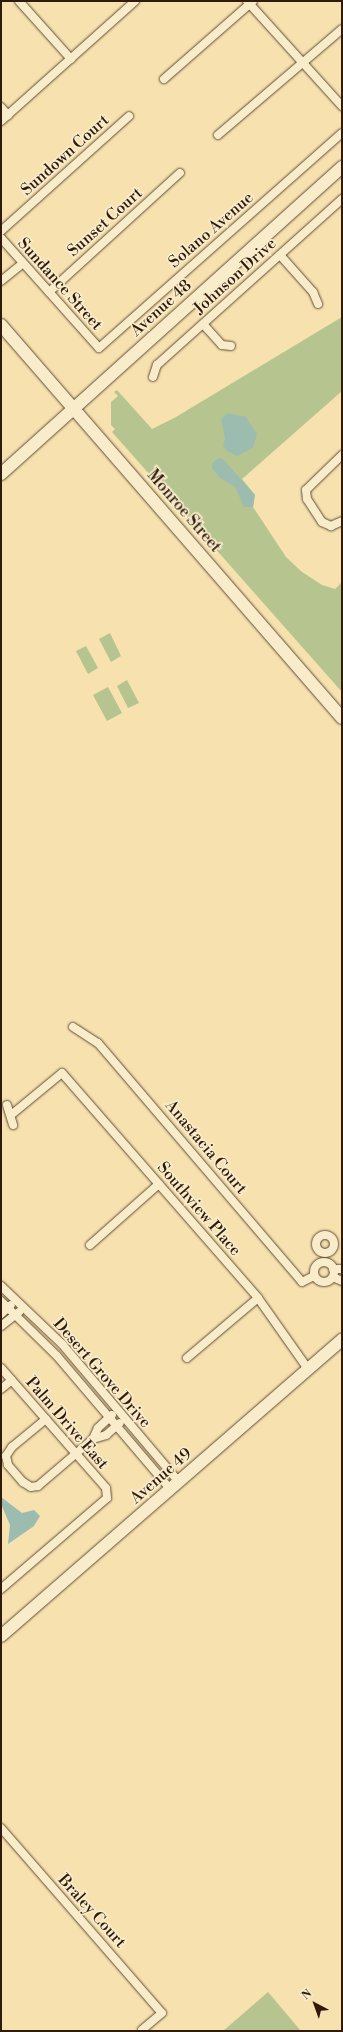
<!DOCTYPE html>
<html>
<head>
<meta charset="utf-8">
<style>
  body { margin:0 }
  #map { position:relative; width:343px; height:2032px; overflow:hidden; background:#f6e1af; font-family:"Libre Bodoni",serif }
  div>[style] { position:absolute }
  .green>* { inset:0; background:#b6c490 }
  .water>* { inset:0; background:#9dbcb0 }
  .roads { filter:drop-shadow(0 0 1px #614c35) drop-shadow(0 0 1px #614c35) }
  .street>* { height:8px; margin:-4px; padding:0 4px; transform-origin:4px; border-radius:4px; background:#f9eccb }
  .street>.ring { margin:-4px; padding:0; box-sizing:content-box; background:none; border:8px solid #f9eccb; border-radius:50% }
  .secondary>* { height:12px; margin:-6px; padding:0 6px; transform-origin:6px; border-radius:6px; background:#f9eccb }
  span { translate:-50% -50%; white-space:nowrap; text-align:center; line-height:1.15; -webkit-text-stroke:3.5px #f9eccb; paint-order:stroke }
  .street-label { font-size:16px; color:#2f1a0c }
  .frame { position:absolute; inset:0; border:2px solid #2f1a0c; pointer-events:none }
  .north { position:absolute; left:295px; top:1984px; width:40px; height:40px; -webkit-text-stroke:3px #f9eccb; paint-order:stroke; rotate:319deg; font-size:11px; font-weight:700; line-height:16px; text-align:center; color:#2f1a0c }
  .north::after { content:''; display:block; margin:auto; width:14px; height:18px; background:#2f1a0c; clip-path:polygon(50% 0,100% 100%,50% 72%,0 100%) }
</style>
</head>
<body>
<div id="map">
  <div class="green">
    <div style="clip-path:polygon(342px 317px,342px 391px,242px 479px,255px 495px,253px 507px,286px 557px,302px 572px,322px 585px,335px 589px,342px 582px,342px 692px,112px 432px,115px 429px,111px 425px,111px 402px,118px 396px,114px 392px,117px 390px,152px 429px,176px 417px)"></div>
    <div style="clip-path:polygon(110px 633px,121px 656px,111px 662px,99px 639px)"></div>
    <div style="clip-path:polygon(86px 646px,98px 668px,88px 674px,76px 651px)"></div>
    <div style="clip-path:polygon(127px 680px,139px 703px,128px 708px,117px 686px)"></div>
    <div style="clip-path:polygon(108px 687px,122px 713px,107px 721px,93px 695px)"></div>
    <div style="clip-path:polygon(268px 1992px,301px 2031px,223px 2031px)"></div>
  </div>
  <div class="water">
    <div style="clip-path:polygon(227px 413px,246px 417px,257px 434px,253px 448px,237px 456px,227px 451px,223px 446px,225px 439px,221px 419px)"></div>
    <div style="clip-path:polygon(219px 458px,223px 459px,255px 495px,253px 507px,244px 507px,235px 487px,220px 478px,212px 468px,212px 463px)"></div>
    <div style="clip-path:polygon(1px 1497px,22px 1513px,34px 1510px,40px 1516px,34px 1526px,8px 1544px,10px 1525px,1px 1504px)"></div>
  </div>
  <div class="roads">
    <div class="street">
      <div style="left:19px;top:1px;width:78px;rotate:48.1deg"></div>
      <div style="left:247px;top:1px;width:142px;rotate:47.9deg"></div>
      <div style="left:164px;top:79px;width:118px;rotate:-41.2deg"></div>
      <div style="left:1px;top:107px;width:11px;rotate:49deg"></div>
      <div style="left:1px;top:121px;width:180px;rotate:-41.8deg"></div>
      <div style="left:218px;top:135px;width:163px;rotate:-40.5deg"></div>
      <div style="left:1px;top:231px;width:172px;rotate:-41.9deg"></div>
      <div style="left:1px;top:238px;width:147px;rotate:48.3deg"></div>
      <div style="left:99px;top:348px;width:324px;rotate:-41.5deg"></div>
      <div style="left:280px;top:255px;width:50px;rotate:48.3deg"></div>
      <div style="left:313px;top:292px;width:13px;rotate:67deg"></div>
      <div style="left:1px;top:281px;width:28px;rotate:-39deg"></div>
      <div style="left:49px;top:292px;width:177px;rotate:-42.3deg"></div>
      <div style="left:203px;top:324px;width:28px;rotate:48deg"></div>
      <div style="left:222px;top:345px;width:9px;rotate:6deg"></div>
      <div style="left:153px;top:377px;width:13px;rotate:-72deg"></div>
      <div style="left:157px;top:365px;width:249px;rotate:-41.9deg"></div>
      <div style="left:342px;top:455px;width:50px;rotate:135.8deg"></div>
      <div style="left:306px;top:490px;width:9px;rotate:84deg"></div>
      <div style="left:307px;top:499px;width:27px;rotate:57deg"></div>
      <div style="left:322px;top:522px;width:10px;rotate:24deg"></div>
      <div style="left:331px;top:526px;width:12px;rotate:-24deg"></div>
      <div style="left:73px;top:1027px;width:30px;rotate:33deg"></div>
      <div style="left:98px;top:1043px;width:314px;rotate:49.5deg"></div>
      <div style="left:302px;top:1282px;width:13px;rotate:-27deg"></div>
      <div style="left:7px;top:1105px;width:21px;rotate:73deg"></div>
      <div style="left:11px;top:1115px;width:66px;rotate:-39.5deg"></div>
      <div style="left:62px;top:1073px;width:298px;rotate:48.9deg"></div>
      <div style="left:258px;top:1298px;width:87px;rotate:54.8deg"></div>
      <div class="ring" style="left:316px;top:1235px;width:10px;height:10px"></div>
      <div style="left:90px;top:1245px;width:92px;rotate:-41.5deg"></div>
      <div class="ring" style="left:314px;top:1262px;width:12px;height:12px"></div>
      <div style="left:333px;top:1269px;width:9px"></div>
      <div style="left:333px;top:1277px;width:10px;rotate:24deg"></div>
      <div style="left:1px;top:1286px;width:84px;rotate:43.6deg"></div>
      <div style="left:62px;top:1344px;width:181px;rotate:49.7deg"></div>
      <div style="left:1px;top:1301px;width:78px;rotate:44.5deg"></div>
      <div style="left:57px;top:1356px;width:175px;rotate:49.6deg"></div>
      <div style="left:1px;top:1314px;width:13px;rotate:-42deg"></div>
      <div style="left:1px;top:1326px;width:23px;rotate:-38deg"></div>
      <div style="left:187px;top:1358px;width:93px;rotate:-40.2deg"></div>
      <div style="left:1px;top:1368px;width:159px;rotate:48.8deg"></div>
      <div style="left:106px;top:1488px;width:10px;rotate:84deg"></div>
      <div style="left:107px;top:1498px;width:140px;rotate:139.4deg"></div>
      <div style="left:1px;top:1389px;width:14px;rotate:-39deg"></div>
      <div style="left:46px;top:1419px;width:44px;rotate:140.5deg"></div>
      <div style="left:12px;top:1447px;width:11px;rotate:124deg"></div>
      <div style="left:6px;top:1456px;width:9px;rotate:77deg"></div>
      <div style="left:8px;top:1465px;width:23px;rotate:49deg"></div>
      <div style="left:23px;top:1482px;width:9px;rotate:32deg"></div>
      <div style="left:31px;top:1487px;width:7px;rotate:-8deg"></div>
      <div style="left:38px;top:1486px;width:72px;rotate:-40.5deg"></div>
      <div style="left:93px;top:1439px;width:14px;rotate:-17deg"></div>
      <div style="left:106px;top:1435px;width:18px;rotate:-41deg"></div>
      <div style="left:93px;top:1439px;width:12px;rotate:-66deg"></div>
      <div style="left:98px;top:1428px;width:19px;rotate:-43deg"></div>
      <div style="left:1px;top:1828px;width:245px;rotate:49deg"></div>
      <div style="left:162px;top:2013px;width:26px;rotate:140deg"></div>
    </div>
    <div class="secondary">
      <div style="left:1px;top:325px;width:520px;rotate:49.05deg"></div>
      <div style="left:1px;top:474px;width:459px;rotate:-42deg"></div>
      <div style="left:1px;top:1636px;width:452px;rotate:-41deg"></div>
    </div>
  </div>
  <div class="street-label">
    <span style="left:65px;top:155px;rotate:-42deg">Sundown Court</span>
    <span style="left:105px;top:222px;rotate:-42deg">Sunset Court</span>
    <span style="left:211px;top:230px;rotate:-41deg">Solano Avenue</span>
    <span style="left:235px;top:276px;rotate:-42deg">Johnson Drive</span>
    <span style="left:60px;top:284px;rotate:48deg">Sundance Street</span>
    <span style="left:161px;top:308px;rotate:-42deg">Avenue 48</span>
    <span style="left:184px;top:511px;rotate:49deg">Monroe Street</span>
    <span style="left:206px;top:1147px;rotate:50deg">Anastacia Court</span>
    <span style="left:199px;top:1209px;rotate:49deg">Southview Place</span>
    <span style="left:102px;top:1373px;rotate:49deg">Desert Grove Drive</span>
    <span style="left:67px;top:1423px;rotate:49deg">Palm Drive East</span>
    <span style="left:161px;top:1476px;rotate:-41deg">Avenue 49</span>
    <span style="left:92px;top:1911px;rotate:48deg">Braley Court</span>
  </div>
  <div class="frame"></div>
  <div class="north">N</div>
</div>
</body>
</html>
